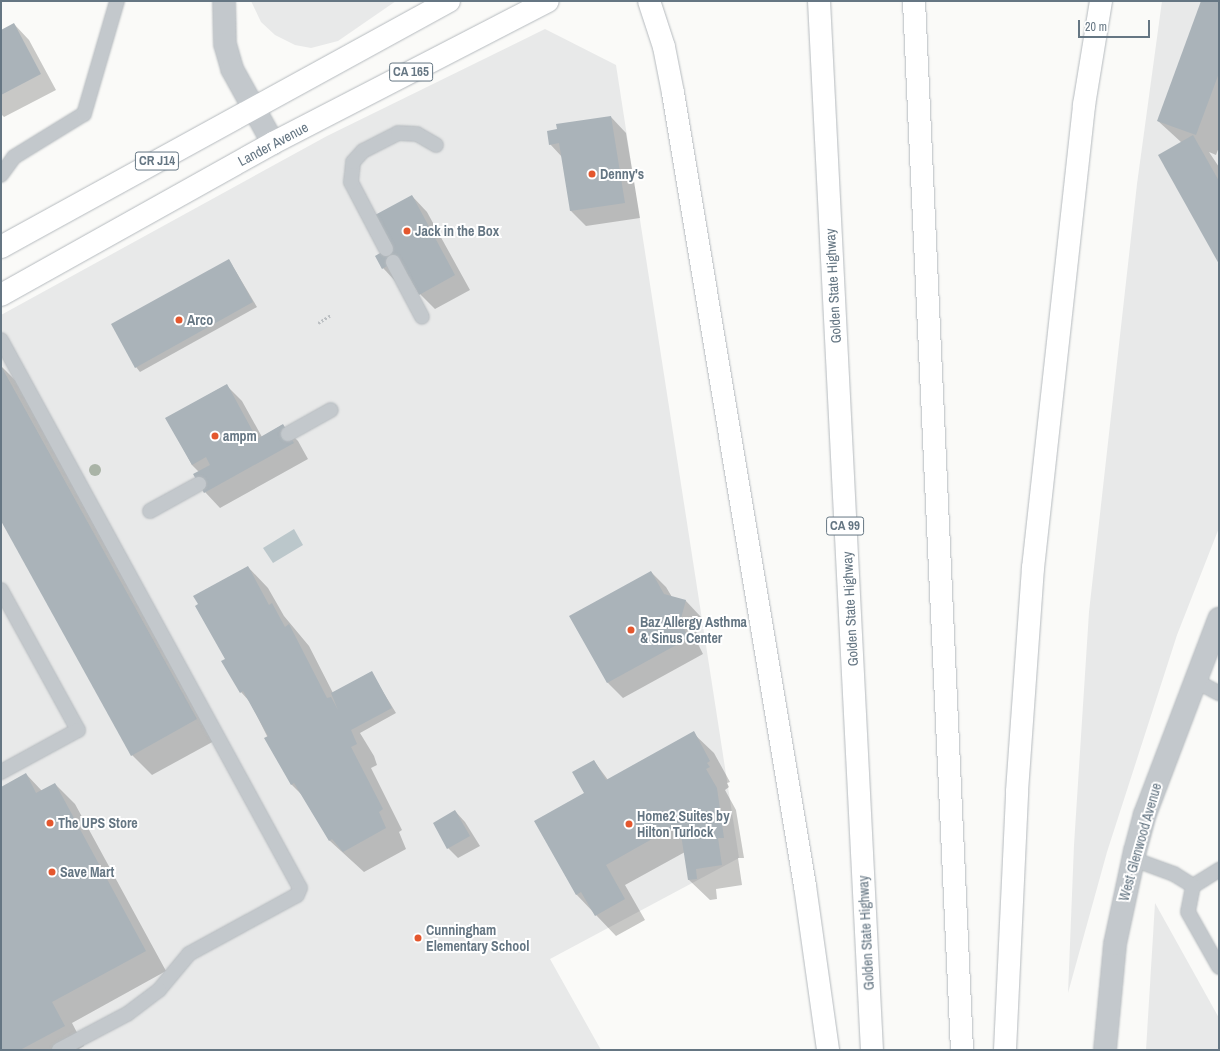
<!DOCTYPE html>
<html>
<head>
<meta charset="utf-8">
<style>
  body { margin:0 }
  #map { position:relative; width:1220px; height:1051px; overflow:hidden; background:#fafaf8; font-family:"Archivo Narrow",sans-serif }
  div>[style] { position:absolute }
  .built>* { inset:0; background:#e8e9e9 }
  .water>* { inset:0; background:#bbc7cb }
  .shadow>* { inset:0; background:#0003 }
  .building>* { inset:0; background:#aab3b9 }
  .path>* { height:2.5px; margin-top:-1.25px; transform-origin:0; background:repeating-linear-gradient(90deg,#bbbfc2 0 2px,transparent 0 4px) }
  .roads { filter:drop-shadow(0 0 1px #b5babe) drop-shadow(0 0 1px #b5babe) }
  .lane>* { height:14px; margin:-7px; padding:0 7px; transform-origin:7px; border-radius:7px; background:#c3c8cc }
  .street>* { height:22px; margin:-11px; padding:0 11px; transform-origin:11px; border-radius:11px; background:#c3c8cc }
  .primary>* { height:22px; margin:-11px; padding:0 11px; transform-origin:11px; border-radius:11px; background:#fff }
  .highway>* { height:22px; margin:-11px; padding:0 11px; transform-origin:11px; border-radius:11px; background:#fff }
  .trees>* { width:12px; height:12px; margin:-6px; border-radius:50%; background:#aab4a7 }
  .dots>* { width:11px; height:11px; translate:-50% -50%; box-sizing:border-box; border:2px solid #fff; border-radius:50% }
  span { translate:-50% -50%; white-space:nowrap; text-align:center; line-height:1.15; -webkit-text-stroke:4px #fff; paint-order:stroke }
  .shield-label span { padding:1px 3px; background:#fff; border:1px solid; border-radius:3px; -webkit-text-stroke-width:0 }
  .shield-label { font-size:13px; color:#657683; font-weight:700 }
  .street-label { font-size:14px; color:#657683 }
  .poi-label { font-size:14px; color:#657683; font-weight:700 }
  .left { translate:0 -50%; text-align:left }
  .frame { position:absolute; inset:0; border:2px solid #657683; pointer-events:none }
  .scale { position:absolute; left:1078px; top:20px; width:72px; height:18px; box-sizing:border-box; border:2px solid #657683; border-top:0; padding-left:5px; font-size:12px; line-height:14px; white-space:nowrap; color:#657683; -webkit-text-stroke:3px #fff; paint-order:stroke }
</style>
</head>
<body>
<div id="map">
  <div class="built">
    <div style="clip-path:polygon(251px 1px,396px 1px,338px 41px,311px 48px,295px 45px,275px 35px,261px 22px)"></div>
    <div style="clip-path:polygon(1162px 1px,1219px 1px,1219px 528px,1177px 635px,1107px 852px,1068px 993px,1074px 845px,1089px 612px,1137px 184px)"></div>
    <div style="clip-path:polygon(545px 29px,616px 65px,739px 858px,550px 959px,601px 1050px,1px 1050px,1px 315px,327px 136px)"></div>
    <div style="clip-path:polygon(1155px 903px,1219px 1018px,1219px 1050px,1146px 1050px)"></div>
  </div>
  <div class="water">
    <div style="clip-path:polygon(294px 529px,303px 545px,273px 563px,263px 548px)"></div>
  </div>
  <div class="shadow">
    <div style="clip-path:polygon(1202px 1px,1219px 1px,1219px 147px,1216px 155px,1209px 152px,1219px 167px,1219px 262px,1181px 142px,1158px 121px)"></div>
    <div style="clip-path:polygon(14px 24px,29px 40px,56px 90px,4px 117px,1px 114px,1px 31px)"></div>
    <div style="clip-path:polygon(611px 117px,626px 133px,640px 218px,586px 226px,571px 211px,562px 157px,550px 144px)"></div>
    <div style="clip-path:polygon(412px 196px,427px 212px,470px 290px,435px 309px,420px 294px,410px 277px,398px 284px,383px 268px)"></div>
    <div style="clip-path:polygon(229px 260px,257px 307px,140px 372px,136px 367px)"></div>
    <div style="clip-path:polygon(1px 366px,20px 385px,216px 740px,152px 775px,132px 755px,1px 518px)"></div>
    <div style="clip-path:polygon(226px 385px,242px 401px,262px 437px,282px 425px,298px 441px,308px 459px,220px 508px,205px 492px,199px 472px,192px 465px,167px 418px)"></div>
    <div style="clip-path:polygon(248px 567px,268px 588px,284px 616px,309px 646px,333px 693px,371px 672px,396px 713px,360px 733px,374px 756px,377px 765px,371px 768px,402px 830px,399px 832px,406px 849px,364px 872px,330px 841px,302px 795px,291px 784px,250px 702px,241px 692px,226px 659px)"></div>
    <div style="clip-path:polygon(651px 572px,666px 587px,672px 597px,686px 601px,701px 617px,695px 638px,703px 654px,623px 698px,608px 683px,571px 616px)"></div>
    <div style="clip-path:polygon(693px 733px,714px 753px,730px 782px,727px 783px,729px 787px,725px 790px,736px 810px,744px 858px,738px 858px,742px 885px,716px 889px,717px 899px,710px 900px,689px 880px,685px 852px,625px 885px,645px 920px,616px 936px,576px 894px,585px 793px,594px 761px,608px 780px)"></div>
    <div style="clip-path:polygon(26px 774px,42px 791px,55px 784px,75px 804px,166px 971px,72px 1023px,84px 1046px,77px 1050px,1px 1050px,1px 788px)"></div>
    <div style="clip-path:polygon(455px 811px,465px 822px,480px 846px,458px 858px,448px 848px)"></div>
  </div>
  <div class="building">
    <div style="clip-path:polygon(1201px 1px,1219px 1px,1219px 73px,1196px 135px,1157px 121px)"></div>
    <div style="clip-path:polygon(14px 23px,41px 74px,1px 95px,1px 30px)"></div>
    <div style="clip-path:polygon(611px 116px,625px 203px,570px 211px,559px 143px,549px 145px,547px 131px,557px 129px,556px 124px)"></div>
    <div style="clip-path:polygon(1193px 135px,1219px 181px,1219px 264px,1158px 155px)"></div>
    <div style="clip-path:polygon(412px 195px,455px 275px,419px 295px,399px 259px,382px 269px,375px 256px,392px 246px,375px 215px)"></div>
    <div style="clip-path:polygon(229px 259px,253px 302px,135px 368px,111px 324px)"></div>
    <div style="clip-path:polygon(1px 366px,197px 719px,131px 756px,1px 521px)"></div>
    <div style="clip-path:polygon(227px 384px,257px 439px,283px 424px,294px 443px,204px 493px,193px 474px,210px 465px,206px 457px,192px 465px,165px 418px)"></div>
    <div style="clip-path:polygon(248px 566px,269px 605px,272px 603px,285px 627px,289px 624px,327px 698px,331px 697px,338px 710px,331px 693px,372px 671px,392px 708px,351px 730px,357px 744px,351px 747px,383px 809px,379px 812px,386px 828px,343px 852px,332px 839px,329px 841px,294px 783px,291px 785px,264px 738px,268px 736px,243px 691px,240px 693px,221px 661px,225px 659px,195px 606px,198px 604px,193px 596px)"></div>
    <div style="clip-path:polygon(651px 571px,664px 594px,686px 600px,680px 622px,689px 638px,607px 683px,569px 616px)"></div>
    <div style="clip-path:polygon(694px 731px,710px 761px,707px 763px,710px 767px,706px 769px,717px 788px,724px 838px,718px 838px,722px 865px,696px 869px,697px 879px,688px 880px,680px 828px,668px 830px,606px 865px,625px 899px,595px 916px,581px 892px,576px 895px,534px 821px,584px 793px,572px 772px,594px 760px,606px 780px)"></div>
    <div style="clip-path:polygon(26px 773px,36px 793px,55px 783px,146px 951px,52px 1002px,65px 1026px,20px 1050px,1px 1050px,1px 787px)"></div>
    <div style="clip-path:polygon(455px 810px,470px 836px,447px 849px,433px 823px)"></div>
  </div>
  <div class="path">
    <div style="left:318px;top:323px;width:15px;rotate:-32deg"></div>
  </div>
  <div class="roads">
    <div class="lane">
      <div style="left:1px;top:175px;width:22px;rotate:-54deg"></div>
      <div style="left:14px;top:157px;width:82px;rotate:-31.6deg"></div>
      <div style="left:84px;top:114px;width:118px;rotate:-73.7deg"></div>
      <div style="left:386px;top:249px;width:76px;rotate:-117.6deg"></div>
      <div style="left:351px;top:182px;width:20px;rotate:-84deg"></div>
      <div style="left:353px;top:162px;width:15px;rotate:-48deg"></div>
      <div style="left:363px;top:151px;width:39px;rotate:-27deg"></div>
      <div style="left:398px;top:133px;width:19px;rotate:3deg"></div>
      <div style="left:417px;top:134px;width:22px;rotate:30deg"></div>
      <div style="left:393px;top:262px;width:62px;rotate:62.2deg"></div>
      <div style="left:1px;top:340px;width:624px;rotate:61.38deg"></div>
      <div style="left:300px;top:888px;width:8px;rotate:113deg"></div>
      <div style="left:297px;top:895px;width:123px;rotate:151.4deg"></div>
      <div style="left:189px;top:954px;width:47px;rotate:129.8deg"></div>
      <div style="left:159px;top:990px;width:40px;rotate:143deg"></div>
      <div style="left:127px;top:1014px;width:77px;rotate:152.1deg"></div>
      <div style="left:288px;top:434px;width:49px;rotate:-29.2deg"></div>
      <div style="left:150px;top:511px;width:56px;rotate:-28.9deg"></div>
      <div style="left:1px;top:590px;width:160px;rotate:61.2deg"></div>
      <div style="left:78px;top:730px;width:88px;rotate:151.4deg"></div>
      <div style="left:1196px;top:681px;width:26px;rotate:28deg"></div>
      <div style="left:1133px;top:859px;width:44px;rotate:20.1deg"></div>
      <div style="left:1174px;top:874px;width:22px;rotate:32deg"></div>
      <div style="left:1193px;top:886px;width:31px;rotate:-32deg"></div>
      <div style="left:1193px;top:886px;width:26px;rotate:101deg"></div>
      <div style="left:1188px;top:912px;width:63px;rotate:60.6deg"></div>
    </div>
    <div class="street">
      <div style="left:224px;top:1px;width:43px;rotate:88.7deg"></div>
      <div style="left:225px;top:44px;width:26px;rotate:74deg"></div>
      <div style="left:232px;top:69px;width:85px;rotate:61deg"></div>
      <div style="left:1105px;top:1050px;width:106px;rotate:-84.6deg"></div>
      <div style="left:1115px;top:944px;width:95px;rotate:-77.9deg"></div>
      <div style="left:1135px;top:851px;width:38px;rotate:-75deg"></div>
      <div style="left:1145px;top:814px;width:209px;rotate:-69.2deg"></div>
    </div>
    <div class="primary">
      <div style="left:1px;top:247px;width:511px;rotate:-28.77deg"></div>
      <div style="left:1px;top:295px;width:312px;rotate:-29.2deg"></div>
      <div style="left:273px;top:143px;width:309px;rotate:-27.3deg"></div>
    </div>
    <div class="highway">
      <div style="left:649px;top:1px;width:48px;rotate:71.9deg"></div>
      <div style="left:664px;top:47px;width:47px;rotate:78.9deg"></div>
      <div style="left:673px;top:93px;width:804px;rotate:80.55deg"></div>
      <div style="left:805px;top:886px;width:166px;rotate:82deg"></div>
      <div style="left:819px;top:1px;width:1050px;rotate:87.11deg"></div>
      <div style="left:914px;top:1px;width:1050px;rotate:87.38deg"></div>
      <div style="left:1005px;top:1050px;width:259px;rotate:-87.3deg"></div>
      <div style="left:1017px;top:791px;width:224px;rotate:-85.9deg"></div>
      <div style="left:1033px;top:568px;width:466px;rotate:-83.7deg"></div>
      <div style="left:1084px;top:105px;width:105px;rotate:-80.7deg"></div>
    </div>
  </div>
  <div class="trees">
    <div style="left:95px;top:470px"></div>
  </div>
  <div class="dots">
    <div style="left:592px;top:174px;background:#e4572e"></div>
    <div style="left:407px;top:231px;background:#e4572e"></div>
    <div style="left:179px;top:320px;background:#e4572e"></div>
    <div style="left:215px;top:436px;background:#e4572e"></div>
    <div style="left:631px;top:630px;background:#e4572e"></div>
    <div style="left:50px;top:823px;background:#e4572e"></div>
    <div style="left:629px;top:824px;background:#e4572e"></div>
    <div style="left:52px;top:872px;background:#e4572e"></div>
    <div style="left:418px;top:938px;background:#e4572e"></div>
  </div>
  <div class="shield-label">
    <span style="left:411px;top:72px">CA 165</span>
    <span style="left:157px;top:161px">CR J14</span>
    <span style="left:845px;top:526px">CA 99</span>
  </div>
  <div class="street-label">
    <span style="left:273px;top:144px;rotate:-28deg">Lander Avenue</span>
    <span style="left:833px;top:286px;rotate:-93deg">Golden State Highway</span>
    <span style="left:850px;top:609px;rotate:-93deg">Golden State Highway</span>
    <span style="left:1140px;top:842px;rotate:-74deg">West Glenwood Avenue</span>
    <span style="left:866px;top:933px;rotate:-93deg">Golden State Highway</span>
  </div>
  <div class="poi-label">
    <span class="left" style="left:600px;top:174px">Denny's</span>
    <span class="left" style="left:415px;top:231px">Jack in the Box</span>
    <span class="left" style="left:187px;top:320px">Arco</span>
    <span class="left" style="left:223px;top:436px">ampm</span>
    <span class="left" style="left:640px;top:630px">Baz Allergy Asthma<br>&amp; Sinus Center</span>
    <span class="left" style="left:637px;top:824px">Home2 Suites by<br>Hilton Turlock</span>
    <span class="left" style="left:58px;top:823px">The UPS Store</span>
    <span class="left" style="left:60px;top:872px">Save Mart</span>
    <span class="left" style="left:426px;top:938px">Cunningham<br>Elementary School</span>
  </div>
  <div class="frame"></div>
  <div class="scale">20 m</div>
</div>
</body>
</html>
